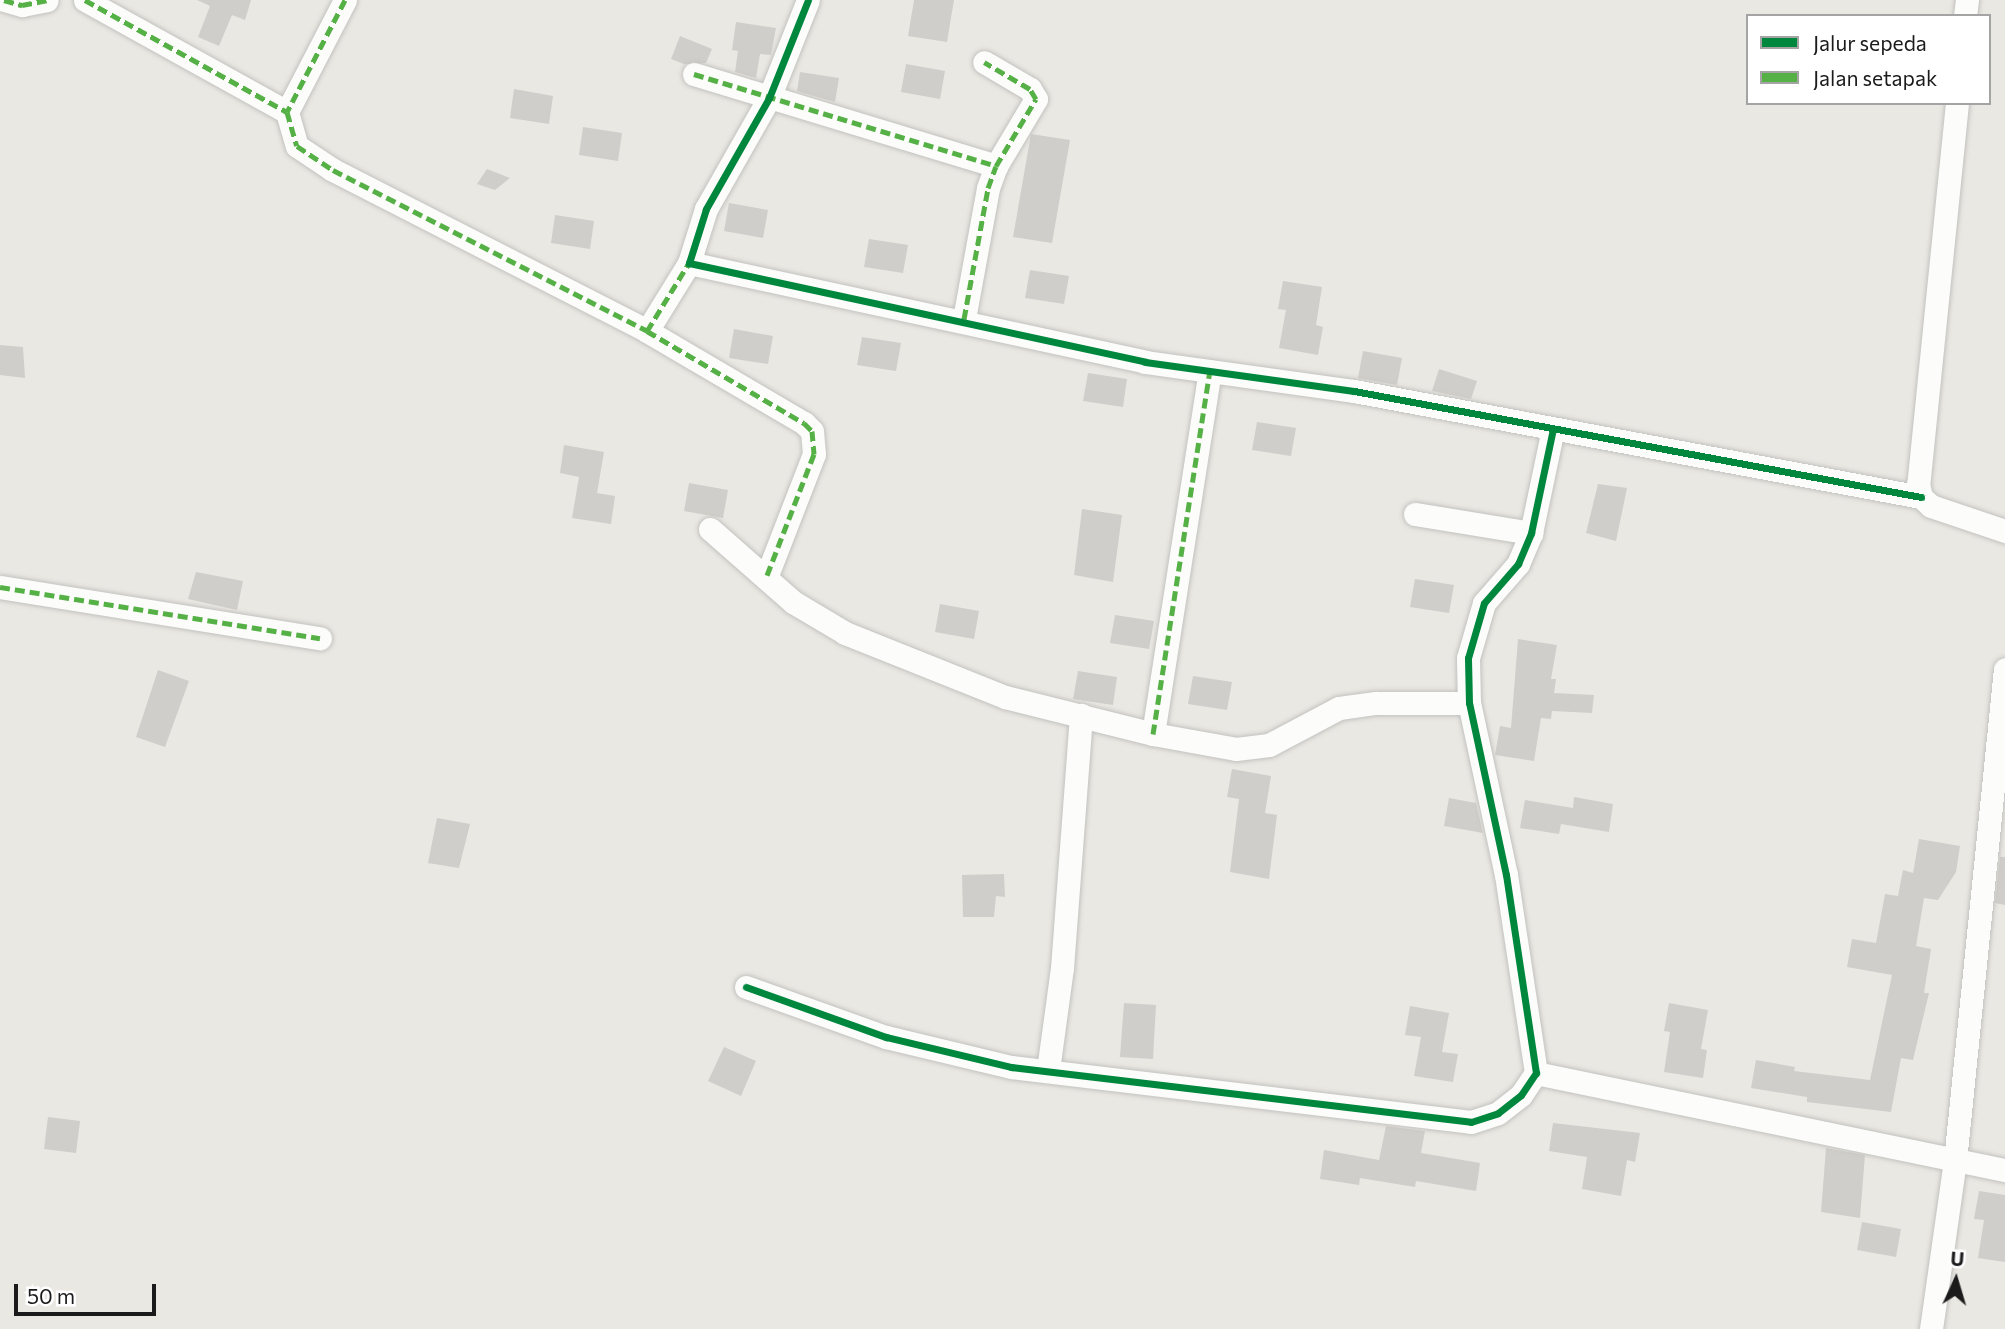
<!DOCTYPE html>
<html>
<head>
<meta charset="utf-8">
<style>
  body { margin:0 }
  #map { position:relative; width:2005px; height:1329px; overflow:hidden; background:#eae8e3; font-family:Commissioner,sans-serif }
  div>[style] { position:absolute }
  .building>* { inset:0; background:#d0ceca }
  .roads { filter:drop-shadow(0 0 2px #c2c2bf) drop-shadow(0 0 2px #c2c2bf) }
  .minor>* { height:23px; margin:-11.5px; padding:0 11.5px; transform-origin:11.5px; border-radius:11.5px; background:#fcfcfb }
  .quiet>* { height:5px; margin-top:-2.5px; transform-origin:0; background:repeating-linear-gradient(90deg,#55b145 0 10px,transparent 0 15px) }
  .cycleway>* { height:7px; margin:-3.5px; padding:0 3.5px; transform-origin:3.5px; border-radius:3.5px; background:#00873e }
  span { translate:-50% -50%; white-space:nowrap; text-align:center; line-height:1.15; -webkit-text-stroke:6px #fff; paint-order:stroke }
  .legend { position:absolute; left:1746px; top:14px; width:245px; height:91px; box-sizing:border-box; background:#fff; border:2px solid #a4a4a4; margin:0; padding:9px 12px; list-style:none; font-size:21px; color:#1b1b1b }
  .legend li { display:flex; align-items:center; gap:14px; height:35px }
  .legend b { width:35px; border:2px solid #a4a4a4 }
  .north { position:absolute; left:1921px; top:1245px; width:70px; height:70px; -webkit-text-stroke:5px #fff; paint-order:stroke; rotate:4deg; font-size:19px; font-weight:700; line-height:28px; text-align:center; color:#1b1b1b }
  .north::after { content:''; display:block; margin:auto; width:24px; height:32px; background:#1b1b1b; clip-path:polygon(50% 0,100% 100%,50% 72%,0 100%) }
  .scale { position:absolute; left:14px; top:1284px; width:142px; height:32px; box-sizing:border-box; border:4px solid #1b1b1b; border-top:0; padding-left:9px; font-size:21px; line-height:24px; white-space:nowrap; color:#1b1b1b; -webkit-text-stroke:5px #fff; paint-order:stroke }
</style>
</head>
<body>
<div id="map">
  <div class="building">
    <div style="clip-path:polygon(197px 0,251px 0,245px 20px,232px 15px,219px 46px,198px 37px,210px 6px)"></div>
    <div style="clip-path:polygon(914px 0,954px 0,947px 42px,908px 36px)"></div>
    <div style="clip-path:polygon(736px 22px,776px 28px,771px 55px,760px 54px,756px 78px,735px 72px,738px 51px,732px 50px)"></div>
    <div style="clip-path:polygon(680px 36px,712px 49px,706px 63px,684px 64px,671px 59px)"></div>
    <div style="clip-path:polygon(906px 64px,945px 71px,940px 99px,901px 92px)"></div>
    <div style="clip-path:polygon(800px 72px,839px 78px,835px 102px,797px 91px)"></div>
    <div style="clip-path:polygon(514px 89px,553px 96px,549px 124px,510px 118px)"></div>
    <div style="clip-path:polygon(583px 127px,622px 133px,618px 161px,579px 155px)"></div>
    <div style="clip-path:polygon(1031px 134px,1070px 140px,1052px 243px,1013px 237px)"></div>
    <div style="clip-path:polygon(487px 169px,510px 178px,495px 190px,477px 184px)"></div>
    <div style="clip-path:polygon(729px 203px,768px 210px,763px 238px,724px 231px)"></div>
    <div style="clip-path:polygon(555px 215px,594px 221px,590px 249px,551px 243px)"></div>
    <div style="clip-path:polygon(869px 239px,908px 245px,903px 273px,864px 267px)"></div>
    <div style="clip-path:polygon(1030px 270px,1069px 276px,1064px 304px,1025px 298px)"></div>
    <div style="clip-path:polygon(1283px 281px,1322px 287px,1316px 325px,1323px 327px,1318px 355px,1279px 348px,1286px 310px,1278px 309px)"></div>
    <div style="clip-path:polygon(734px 329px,773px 336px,768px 364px,729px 358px)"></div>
    <div style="clip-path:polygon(862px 337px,901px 343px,896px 371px,857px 365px)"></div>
    <div style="clip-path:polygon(0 345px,23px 347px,25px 378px,0 375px)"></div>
    <div style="clip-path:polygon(1363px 351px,1402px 358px,1397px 385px,1358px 378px)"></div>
    <div style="clip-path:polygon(1439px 369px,1477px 381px,1471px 399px,1432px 391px)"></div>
    <div style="clip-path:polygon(1088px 373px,1127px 379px,1123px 407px,1083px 401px)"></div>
    <div style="clip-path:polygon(1257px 422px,1296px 428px,1291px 456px,1252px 450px)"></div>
    <div style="clip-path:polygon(564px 445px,604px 452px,597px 493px,615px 496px,611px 524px,572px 518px,579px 477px,560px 473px)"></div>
    <div style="clip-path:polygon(689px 483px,728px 490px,723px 518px,684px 511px)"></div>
    <div style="clip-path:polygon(1598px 484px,1627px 488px,1616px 541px,1586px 533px)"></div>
    <div style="clip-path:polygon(1082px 509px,1122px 515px,1113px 582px,1074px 575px)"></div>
    <div style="clip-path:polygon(196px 572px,243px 581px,237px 610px,188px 599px)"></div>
    <div style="clip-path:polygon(1415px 579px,1454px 585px,1449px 613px,1410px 607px)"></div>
    <div style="clip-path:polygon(940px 604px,979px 611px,974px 639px,935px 632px)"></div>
    <div style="clip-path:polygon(1115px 615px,1154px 621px,1149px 649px,1110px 643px)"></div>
    <div style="clip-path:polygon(1518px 639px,1557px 645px,1551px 679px,1556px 679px,1554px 693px,1594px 695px,1592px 713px,1552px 711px,1551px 719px,1541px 718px,1534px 761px,1495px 755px,1500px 726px,1511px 728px)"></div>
    <div style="clip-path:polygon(158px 670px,189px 681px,165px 747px,136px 737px)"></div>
    <div style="clip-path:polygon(1078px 671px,1117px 677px,1113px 705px,1073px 699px)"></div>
    <div style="clip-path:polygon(1193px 676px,1232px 682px,1227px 710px,1188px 704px)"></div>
    <div style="clip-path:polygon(1232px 769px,1271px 776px,1265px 813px,1277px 815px,1269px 879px,1230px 872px,1239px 799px,1227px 797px)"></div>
    <div style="clip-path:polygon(1574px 797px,1613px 804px,1609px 832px,1561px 824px,1559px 834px,1520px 828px,1525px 800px,1573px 808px)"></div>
    <div style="clip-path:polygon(1449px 798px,1476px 803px,1483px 833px,1444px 826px)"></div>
    <div style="clip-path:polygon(437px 818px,470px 824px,459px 868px,428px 863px)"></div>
    <div style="clip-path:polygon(1919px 839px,1960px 846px,1956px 872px,1938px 900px,1924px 898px,1916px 946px,1931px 949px,1924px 993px,1929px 993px,1913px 1060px,1901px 1058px,1891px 1112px,1807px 1102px,1807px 1097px,1751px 1088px,1756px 1060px,1795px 1067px,1794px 1071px,1870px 1080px,1892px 975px,1847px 967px,1852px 939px,1876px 943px,1885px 894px,1898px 896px,1903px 870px,1913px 873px)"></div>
    <div style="clip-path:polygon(2000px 857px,2005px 857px,2005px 905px,1995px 903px)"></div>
    <div style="clip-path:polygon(1004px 874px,1005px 897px,996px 896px,994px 917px,963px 917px,962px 875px)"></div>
    <div style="clip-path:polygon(1124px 1003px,1156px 1005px,1153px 1059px,1120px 1057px)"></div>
    <div style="clip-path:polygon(1669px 1003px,1708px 1010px,1701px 1049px,1707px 1050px,1703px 1078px,1664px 1072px,1670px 1032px,1664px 1031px)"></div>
    <div style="clip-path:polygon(1410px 1006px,1449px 1013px,1442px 1052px,1458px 1054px,1453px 1082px,1414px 1076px,1421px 1037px,1405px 1035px)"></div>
    <div style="clip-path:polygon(724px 1047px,756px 1061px,741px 1096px,708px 1081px)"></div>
    <div style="clip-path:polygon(48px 1117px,80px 1121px,76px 1153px,44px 1149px)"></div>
    <div style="clip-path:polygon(1553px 1123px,1640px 1133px,1635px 1162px,1627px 1160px,1621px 1196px,1582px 1189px,1587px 1157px,1549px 1151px)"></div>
    <div style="clip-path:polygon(1386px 1126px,1425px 1131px,1421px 1153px,1480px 1163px,1476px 1191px,1416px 1181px,1415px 1187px,1360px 1178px,1359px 1185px,1320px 1179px,1324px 1150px,1379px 1160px)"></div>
    <div style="clip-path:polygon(1826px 1148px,1865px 1155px,1860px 1218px,1821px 1212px)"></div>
    <div style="clip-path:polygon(1979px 1191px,2005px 1195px,2005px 1262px,1978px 1258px,1984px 1220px,1974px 1219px)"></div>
    <div style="clip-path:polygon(1862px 1222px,1901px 1229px,1896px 1257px,1857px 1250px)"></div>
  </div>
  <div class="roads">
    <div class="minor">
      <div style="left:4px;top:0;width:19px;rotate:16deg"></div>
      <div style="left:22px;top:5px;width:25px;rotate:-11deg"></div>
      <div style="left:85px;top:0;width:231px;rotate:29deg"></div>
      <div style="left:345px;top:0;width:126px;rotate:117.4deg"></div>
      <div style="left:287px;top:112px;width:35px;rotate:74deg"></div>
      <div style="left:297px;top:146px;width:43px;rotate:33.7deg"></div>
      <div style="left:333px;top:170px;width:353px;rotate:27.1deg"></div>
      <div style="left:647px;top:331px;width:182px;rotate:30.4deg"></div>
      <div style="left:804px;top:423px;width:11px;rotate:45deg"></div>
      <div style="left:812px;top:431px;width:23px;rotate:85deg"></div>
      <div style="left:814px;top:454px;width:133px;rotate:111.2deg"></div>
      <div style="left:808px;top:0;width:105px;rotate:111.7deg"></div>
      <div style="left:769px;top:98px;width:128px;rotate:119.6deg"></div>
      <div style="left:706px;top:209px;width:57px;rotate:107.5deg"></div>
      <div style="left:689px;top:263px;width:467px;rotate:12.2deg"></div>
      <div style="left:1145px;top:362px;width:211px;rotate:7.9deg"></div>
      <div style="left:1354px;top:391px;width:577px;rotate:10.59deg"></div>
      <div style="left:1965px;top:16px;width:16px;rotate:-83deg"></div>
      <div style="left:694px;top:74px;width:316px;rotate:16.9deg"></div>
      <div style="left:1957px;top:103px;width:383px;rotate:95.8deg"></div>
      <div style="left:1918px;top:484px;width:13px;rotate:77deg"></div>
      <div style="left:1921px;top:497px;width:13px;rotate:42deg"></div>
      <div style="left:1931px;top:506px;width:78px;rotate:18.7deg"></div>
      <div style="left:964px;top:319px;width:133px;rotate:-79.6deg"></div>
      <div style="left:988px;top:188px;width:23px;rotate:-70deg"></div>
      <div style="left:996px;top:166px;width:78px;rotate:-59.2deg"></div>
      <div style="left:1036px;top:99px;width:12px;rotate:-121deg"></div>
      <div style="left:1030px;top:89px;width:53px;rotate:-149.6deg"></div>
      <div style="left:647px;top:331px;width:80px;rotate:-58.3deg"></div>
      <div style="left:1415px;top:514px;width:118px;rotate:9.3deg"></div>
      <div style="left:710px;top:529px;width:111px;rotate:41.3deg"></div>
      <div style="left:793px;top:602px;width:61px;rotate:30.8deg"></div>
      <div style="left:845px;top:633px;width:172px;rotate:21.8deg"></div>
      <div style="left:1005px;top:697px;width:153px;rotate:14deg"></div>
      <div style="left:1153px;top:734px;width:84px;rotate:10.2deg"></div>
      <div style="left:1236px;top:749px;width:33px;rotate:-7deg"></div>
      <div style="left:1269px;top:745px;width:79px;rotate:-27.9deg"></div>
      <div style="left:1339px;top:708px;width:37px;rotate:-8deg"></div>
      <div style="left:1376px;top:703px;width:93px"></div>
      <div style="left:0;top:587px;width:324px;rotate:9.1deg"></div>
      <div style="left:1153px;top:734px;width:367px;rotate:-81.1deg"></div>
      <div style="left:746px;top:987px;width:149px;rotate:19.7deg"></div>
      <div style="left:886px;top:1037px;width:129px;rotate:13.5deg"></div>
      <div style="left:1011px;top:1067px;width:463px;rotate:6.8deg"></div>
      <div style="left:1471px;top:1122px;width:28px;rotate:-18deg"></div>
      <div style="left:1498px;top:1113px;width:29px;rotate:-38deg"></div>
      <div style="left:1521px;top:1095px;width:27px;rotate:-56deg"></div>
      <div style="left:1536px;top:1073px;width:200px;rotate:-98.6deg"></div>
      <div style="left:1506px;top:875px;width:176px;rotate:-102.1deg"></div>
      <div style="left:1469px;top:703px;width:45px;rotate:-91.3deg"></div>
      <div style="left:1468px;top:658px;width:57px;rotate:-73.8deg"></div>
      <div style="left:1484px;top:603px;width:52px;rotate:-48.9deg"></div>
      <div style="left:1518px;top:564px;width:34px;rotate:-67deg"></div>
      <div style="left:1531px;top:533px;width:106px;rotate:-78.1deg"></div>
      <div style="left:1048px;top:1070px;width:103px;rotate:-82.2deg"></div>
      <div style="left:1062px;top:968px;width:254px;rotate:-85.7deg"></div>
      <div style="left:1536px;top:1073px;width:479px;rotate:11.7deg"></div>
      <div style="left:1931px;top:1329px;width:170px;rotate:-81.9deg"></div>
      <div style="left:1955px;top:1161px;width:494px;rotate:-84.2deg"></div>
    </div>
  </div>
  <div class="quiet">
    <div style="left:4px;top:0;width:19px;rotate:16deg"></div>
    <div style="left:22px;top:5px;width:25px;rotate:-11deg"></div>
    <div style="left:85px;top:0;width:231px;rotate:29deg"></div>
    <div style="left:345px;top:0;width:126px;rotate:117.4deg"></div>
    <div style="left:287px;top:112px;width:35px;rotate:74deg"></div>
    <div style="left:297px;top:146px;width:43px;rotate:33.7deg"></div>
    <div style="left:333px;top:170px;width:353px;rotate:27.1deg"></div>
    <div style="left:647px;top:331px;width:182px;rotate:30.4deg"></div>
    <div style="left:804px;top:423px;width:11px;rotate:45deg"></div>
    <div style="left:812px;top:431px;width:23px;rotate:85deg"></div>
    <div style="left:814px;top:454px;width:133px;rotate:111.2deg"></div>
    <div style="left:694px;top:74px;width:316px;rotate:16.9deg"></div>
    <div style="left:964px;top:319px;width:133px;rotate:-79.6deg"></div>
    <div style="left:988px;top:188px;width:23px;rotate:-70deg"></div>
    <div style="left:996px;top:166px;width:78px;rotate:-59.2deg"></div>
    <div style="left:1036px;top:99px;width:12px;rotate:-121deg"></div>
    <div style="left:1030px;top:89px;width:53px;rotate:-149.6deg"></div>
    <div style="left:647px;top:331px;width:80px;rotate:-58.3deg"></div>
    <div style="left:0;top:587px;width:324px;rotate:9.1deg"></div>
    <div style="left:1153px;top:734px;width:367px;rotate:-81.1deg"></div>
  </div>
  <div class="cycleway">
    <div style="left:808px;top:0;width:105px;rotate:111.7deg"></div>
    <div style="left:769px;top:98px;width:128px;rotate:119.6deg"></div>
    <div style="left:706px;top:209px;width:57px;rotate:107.5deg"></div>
    <div style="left:689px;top:263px;width:467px;rotate:12.2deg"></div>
    <div style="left:1145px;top:362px;width:211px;rotate:7.9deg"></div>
    <div style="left:1354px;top:391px;width:577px;rotate:10.59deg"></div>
    <div style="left:746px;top:987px;width:149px;rotate:19.7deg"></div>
    <div style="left:886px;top:1037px;width:129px;rotate:13.5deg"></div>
    <div style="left:1011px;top:1067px;width:463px;rotate:6.8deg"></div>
    <div style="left:1471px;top:1122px;width:28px;rotate:-18deg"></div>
    <div style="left:1498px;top:1113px;width:29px;rotate:-38deg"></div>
    <div style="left:1521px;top:1095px;width:27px;rotate:-56deg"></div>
    <div style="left:1536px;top:1073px;width:200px;rotate:-98.6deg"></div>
    <div style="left:1506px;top:875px;width:176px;rotate:-102.1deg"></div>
    <div style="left:1469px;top:703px;width:45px;rotate:-91.3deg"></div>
    <div style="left:1468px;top:658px;width:57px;rotate:-73.8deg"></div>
    <div style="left:1484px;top:603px;width:52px;rotate:-48.9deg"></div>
    <div style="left:1518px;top:564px;width:34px;rotate:-67deg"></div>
    <div style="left:1531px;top:533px;width:106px;rotate:-78.1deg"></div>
  </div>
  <ul class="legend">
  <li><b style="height:9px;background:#00873e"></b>Jalur sepeda</li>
  <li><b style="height:9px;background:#55b145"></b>Jalan setapak</li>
  </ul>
  <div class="north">U</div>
  <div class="scale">50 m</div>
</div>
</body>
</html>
